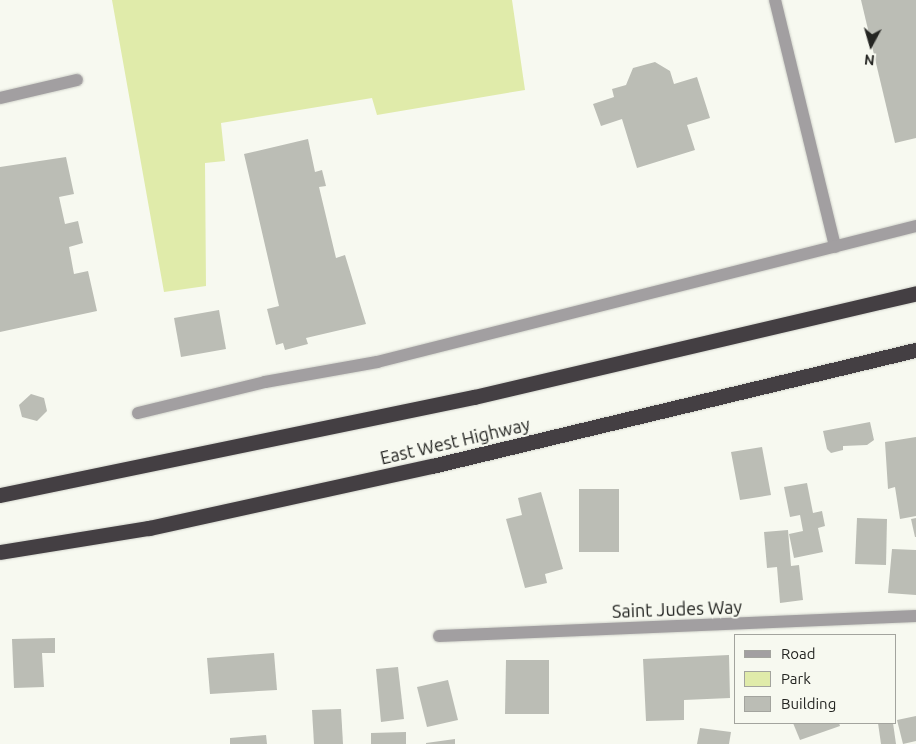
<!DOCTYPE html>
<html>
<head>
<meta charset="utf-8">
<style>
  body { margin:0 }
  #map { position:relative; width:916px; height:744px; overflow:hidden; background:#f7f9f0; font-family:Ubuntu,sans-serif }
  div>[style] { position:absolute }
  .green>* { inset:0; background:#e0ebaa }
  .building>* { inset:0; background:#bbbdb5 }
  .roads { filter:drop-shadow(0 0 1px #d1d3cb) drop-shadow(0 0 1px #d1d3cb) }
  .lane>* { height:12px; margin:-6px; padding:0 6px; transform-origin:6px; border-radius:6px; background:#a29fa1 }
  .street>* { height:12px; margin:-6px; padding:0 6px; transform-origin:6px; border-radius:6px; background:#a29fa1 }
  .highway>* { height:15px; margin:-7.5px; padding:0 7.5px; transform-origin:7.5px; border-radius:7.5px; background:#443f43 }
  span { translate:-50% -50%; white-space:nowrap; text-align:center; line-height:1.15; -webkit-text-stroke:4px #f7f9f0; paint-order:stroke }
  .street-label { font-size:18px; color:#242522 }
  .legend { position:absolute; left:734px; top:634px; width:162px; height:90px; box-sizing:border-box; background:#f7f9f0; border:1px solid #a3a49e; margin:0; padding:6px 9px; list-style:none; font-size:15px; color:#242522 }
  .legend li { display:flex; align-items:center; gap:10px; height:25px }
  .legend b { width:25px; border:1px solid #a3a49e }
  .north { position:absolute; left:846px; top:20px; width:50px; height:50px; -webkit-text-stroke:4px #f7f9f0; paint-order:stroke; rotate:186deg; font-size:14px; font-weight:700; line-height:20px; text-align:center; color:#242522 }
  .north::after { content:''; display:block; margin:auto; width:18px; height:22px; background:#242522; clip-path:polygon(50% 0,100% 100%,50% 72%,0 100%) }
</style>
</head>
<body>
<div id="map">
  <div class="green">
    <div style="clip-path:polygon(112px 0,512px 0,525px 90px,377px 115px,372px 98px,221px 123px,225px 161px,205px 163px,206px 286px,164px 292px)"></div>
  </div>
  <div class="building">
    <div style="clip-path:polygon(861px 0,916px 0,916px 138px,895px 143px)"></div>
    <div style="clip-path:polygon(655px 62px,670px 71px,674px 84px,697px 77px,710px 118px,687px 125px,695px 150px,637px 168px,622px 119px,601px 126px,593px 104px,614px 97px,612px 89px,626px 85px,633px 68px)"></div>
    <div style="clip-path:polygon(308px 139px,315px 172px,322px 170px,326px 186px,319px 187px,336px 258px,345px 255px,366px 324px,306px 338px,308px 344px,285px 350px,283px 343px,276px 345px,267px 309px,279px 306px,244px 154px)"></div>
    <div style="clip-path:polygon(66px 157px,74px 194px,59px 197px,65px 224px,78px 221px,83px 243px,69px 247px,74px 274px,88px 271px,97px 311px,0 332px,0 167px)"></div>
    <div style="clip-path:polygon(219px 310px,226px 349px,181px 357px,174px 318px)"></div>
    <div style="clip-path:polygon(31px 394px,44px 398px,47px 411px,37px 421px,22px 417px,19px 405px)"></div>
    <div style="clip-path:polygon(870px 422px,874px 440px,867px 445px,843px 446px,843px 450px,831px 453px,827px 449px,823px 431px)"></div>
    <div style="clip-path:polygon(916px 437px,916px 516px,900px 519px,895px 487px,888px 489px,885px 442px)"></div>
    <div style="clip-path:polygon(762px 447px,771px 495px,740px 500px,731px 452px)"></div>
    <div style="clip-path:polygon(807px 483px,813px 513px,822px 511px,825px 526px,818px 528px,823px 552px,794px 558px,789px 534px,803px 531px,800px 515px,790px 517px,784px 487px)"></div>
    <div style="clip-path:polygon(579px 489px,619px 489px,619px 552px,579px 552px)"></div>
    <div style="clip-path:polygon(541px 492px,563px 569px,545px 574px,547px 583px,525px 588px,506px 519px,522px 515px,518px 498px)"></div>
    <div style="clip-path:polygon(857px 518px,887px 519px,886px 565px,855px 564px)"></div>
    <div style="clip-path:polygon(916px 518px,916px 537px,915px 537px,911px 519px)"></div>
    <div style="clip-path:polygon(788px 530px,791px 566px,799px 565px,803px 600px,780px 603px,777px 567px,767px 568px,764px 532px)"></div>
    <div style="clip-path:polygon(892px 549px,916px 550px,916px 595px,888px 593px)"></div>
    <div style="clip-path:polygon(55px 638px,55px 653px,42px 653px,44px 687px,14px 688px,12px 639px)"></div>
    <div style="clip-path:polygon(274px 653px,277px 690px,210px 694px,207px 658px)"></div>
    <div style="clip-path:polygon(729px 655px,730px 698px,684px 700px,684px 720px,646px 721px,643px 659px)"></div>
    <div style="clip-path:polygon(506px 660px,549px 660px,549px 714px,505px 714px)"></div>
    <div style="clip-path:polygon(398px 667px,404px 719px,381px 722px,376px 669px)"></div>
    <div style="clip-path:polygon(448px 680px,458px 720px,427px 727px,417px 687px)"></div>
    <div style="clip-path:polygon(341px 709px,343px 744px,314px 744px,312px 710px)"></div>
    <div style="clip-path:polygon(916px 716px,916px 741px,903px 744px,897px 720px)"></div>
    <div style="clip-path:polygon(793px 723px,839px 723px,840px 726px,800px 740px)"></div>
    <div style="clip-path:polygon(878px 723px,893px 723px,896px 744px,881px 744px)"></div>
    <div style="clip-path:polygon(700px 728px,731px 732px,729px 744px,697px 744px)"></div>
    <div style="clip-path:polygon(406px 732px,406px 744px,371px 744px,371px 733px)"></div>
    <div style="clip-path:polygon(266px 735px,267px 744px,230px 744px,230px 738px)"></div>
    <div style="clip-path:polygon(455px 739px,455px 744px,426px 744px,426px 743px)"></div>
  </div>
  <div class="roads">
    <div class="lane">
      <div style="left:775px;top:0;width:254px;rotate:76.3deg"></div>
      <div style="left:0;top:98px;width:79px;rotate:-13.2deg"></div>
      <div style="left:138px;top:413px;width:131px;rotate:-13.7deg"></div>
      <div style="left:265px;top:382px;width:114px;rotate:-10.1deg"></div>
      <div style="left:377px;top:362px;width:556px;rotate:-14.16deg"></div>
    </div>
    <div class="street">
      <div style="left:439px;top:636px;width:477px;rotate:-2.4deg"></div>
    </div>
    <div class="highway">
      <div style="left:0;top:495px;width:484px;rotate:-11.7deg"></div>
      <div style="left:474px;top:397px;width:454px;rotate:-13.2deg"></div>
      <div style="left:0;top:552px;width:151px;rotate:-9.2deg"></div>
      <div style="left:149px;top:528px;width:290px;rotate:-12.4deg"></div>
      <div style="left:432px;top:466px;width:498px;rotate:-13.5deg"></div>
    </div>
  </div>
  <div class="street-label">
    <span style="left:455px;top:441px;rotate:-13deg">East West Highway</span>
    <span style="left:677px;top:609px;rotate:-2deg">Saint Judes Way</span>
  </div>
  <ul class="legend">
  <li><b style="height:6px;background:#a29fa1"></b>Road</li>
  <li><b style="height:14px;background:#e0ebaa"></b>Park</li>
  <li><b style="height:14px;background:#bbbdb5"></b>Building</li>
  </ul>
  <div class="north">N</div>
</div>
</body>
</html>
